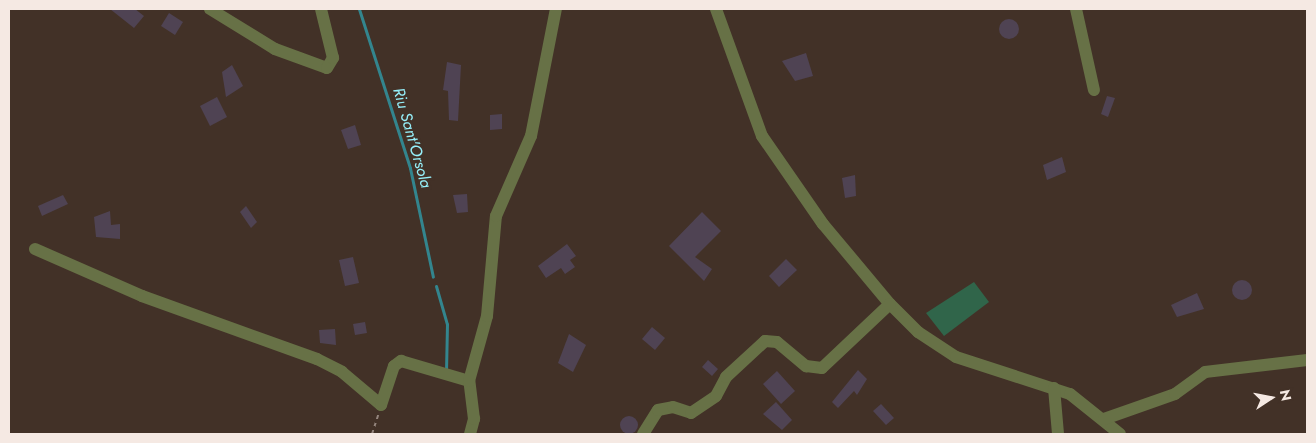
<!DOCTYPE html>
<html>
<head>
<meta charset="utf-8">
<style>
  body { margin:0 }
  #map { position:relative; width:1316px; height:443px; overflow:hidden; background:#423127; font-family:Jost,sans-serif }
  div>[style] { position:absolute }
  .green>* { inset:0; background:#30654a }
  .stream>* { height:3px; margin:-1.5px; padding:0 1.5px; transform-origin:1.5px; border-radius:1.5px; background:#33858e }
  .building>* { inset:0; background:#4f4353 }
  .round { border-radius:50% }
  .path>* { height:2px; margin-top:-1px; transform-origin:0; background:repeating-linear-gradient(90deg,#94857d 0 4px,transparent 0 8px) }
  .minor>* { height:12px; margin:-6px; padding:0 6px; transform-origin:6px; border-radius:6px; background:#677146 }
  span { translate:-50% -50%; white-space:nowrap; text-align:center; line-height:1.15; -webkit-text-stroke:5px #423127; paint-order:stroke }
  .water-label { font-size:16px; color:#96f0fa; font-style:italic }
  .frame { position:absolute; inset:0; border:10px solid #f5e9e3; pointer-events:none }
  .north { position:absolute; left:1246px; top:373px; width:50px; height:50px; -webkit-text-stroke:4px #423127; paint-order:stroke; rotate:79deg; font-size:14px; font-weight:700; line-height:20px; text-align:center; color:#f5e9e3 }
  .north::after { content:''; display:block; margin:auto; width:18px; height:22px; background:#f5e9e3; clip-path:polygon(50% 0,100% 100%,50% 72%,0 100%) }
</style>
</head>
<body>
<div id="map">
  <div class="green">
    <div style="clip-path:polygon(974px 282px,989px 302px,944px 336px,926px 313px)"></div>
  </div>
  <div class="stream">
    <div style="left:359px;top:9px;width:167px;rotate:72.2deg"></div>
    <div style="left:410px;top:168px;width:111px;rotate:78.1deg"></div>
    <div style="left:436px;top:286px;width:40px;rotate:74deg"></div>
    <div style="left:447px;top:324px;width:47px;rotate:91.2deg"></div>
  </div>
  <div class="building">
    <div style="clip-path:polygon(110px 9px,135px 9px,144px 16px,134px 28px)"></div>
    <div style="clip-path:polygon(169px 13px,183px 22px,175px 35px,161px 26px)"></div>
    <div class="round" style="left:999px;top:19px;width:20px;height:20px"></div>
    <div style="clip-path:polygon(806px 53px,813px 76px,795px 81px,782px 61px)"></div>
    <div style="clip-path:polygon(447px 62px,461px 65px,458px 121px,449px 120px,448px 91px,443px 90px)"></div>
    <div style="clip-path:polygon(232px 65px,243px 86px,226px 97px,222px 72px)"></div>
    <div style="clip-path:polygon(1107px 96px,1115px 98px,1108px 117px,1101px 114px)"></div>
    <div style="clip-path:polygon(217px 97px,227px 117px,210px 126px,200px 106px)"></div>
    <div style="clip-path:polygon(502px 114px,502px 129px,490px 130px,490px 115px)"></div>
    <div style="clip-path:polygon(355px 125px,361px 145px,348px 149px,341px 130px)"></div>
    <div style="clip-path:polygon(1062px 157px,1066px 172px,1047px 180px,1043px 165px)"></div>
    <div style="clip-path:polygon(855px 175px,856px 196px,845px 198px,842px 178px)"></div>
    <div style="clip-path:polygon(467px 194px,468px 212px,457px 213px,453px 195px)"></div>
    <div style="clip-path:polygon(63px 195px,68px 204px,42px 216px,38px 206px)"></div>
    <div style="clip-path:polygon(246px 206px,257px 222px,251px 228px,240px 212px)"></div>
    <div style="clip-path:polygon(110px 211px,111px 225px,120px 224px,120px 239px,96px 237px,94px 217px)"></div>
    <div style="clip-path:polygon(702px 212px,721px 231px,695px 257px,712px 269px,704px 281px,669px 246px)"></div>
    <div style="clip-path:polygon(567px 244px,576px 256px,570px 260px,575px 267px,565px 274px,561px 268px,546px 278px,538px 266px)"></div>
    <div style="clip-path:polygon(353px 257px,359px 283px,345px 286px,339px 260px)"></div>
    <div style="clip-path:polygon(786px 259px,797px 270px,779px 287px,769px 276px)"></div>
    <div class="round" style="left:1232px;top:280px;width:20px;height:20px"></div>
    <div style="clip-path:polygon(1197px 293px,1204px 309px,1177px 317px,1171px 305px)"></div>
    <div style="clip-path:polygon(365px 322px,367px 333px,355px 335px,353px 324px)"></div>
    <div style="clip-path:polygon(652px 327px,665px 338px,655px 350px,642px 339px)"></div>
    <div style="clip-path:polygon(335px 329px,336px 345px,320px 343px,319px 330px)"></div>
    <div style="clip-path:polygon(569px 334px,586px 345px,573px 372px,558px 363px)"></div>
    <div style="clip-path:polygon(708px 360px,718px 369px,712px 376px,702px 367px)"></div>
    <div style="clip-path:polygon(858px 370px,867px 379px,857px 395px,854px 391px,838px 408px,832px 402px)"></div>
    <div style="clip-path:polygon(777px 371px,795px 391px,781px 404px,763px 384px)"></div>
    <div style="clip-path:polygon(776px 402px,792px 420px,782px 430px,763px 414px)"></div>
    <div style="clip-path:polygon(881px 404px,894px 418px,886px 425px,873px 411px)"></div>
    <div class="round" style="left:620px;top:416px;width:18px;height:18px"></div>
  </div>
  <div class="path">
    <div style="left:372px;top:434px;width:20px;rotate:-72deg"></div>
  </div>
  <div class="minor">
    <div style="left:210px;top:9px;width:76px;rotate:31.6deg"></div>
    <div style="left:275px;top:49px;width:55px;rotate:20.1deg"></div>
    <div style="left:327px;top:68px;width:12px;rotate:-59deg"></div>
    <div style="left:333px;top:58px;width:50px;rotate:-103.8deg"></div>
    <div style="left:716px;top:9px;width:135px;rotate:70.1deg"></div>
    <div style="left:762px;top:136px;width:107px;rotate:55.3deg"></div>
    <div style="left:823px;top:224px;width:104px;rotate:50.1deg"></div>
    <div style="left:890px;top:304px;width:40px;rotate:45deg"></div>
    <div style="left:918px;top:332px;width:45px;rotate:33.3deg"></div>
    <div style="left:956px;top:357px;width:120px;rotate:18deg"></div>
    <div style="left:1070px;top:394px;width:64px;rotate:38.7deg"></div>
    <div style="left:1076px;top:9px;width:83px;rotate:77.5deg"></div>
    <div style="left:35px;top:249px;width:117px;rotate:23.7deg"></div>
    <div style="left:142px;top:296px;width:186px;rotate:19.8deg"></div>
    <div style="left:317px;top:359px;width:28px;rotate:27deg"></div>
    <div style="left:342px;top:372px;width:51px;rotate:40.2deg"></div>
    <div style="left:381px;top:405px;width:41px;rotate:-71.6deg"></div>
    <div style="left:394px;top:366px;width:9px;rotate:-36deg"></div>
    <div style="left:401px;top:361px;width:71px;rotate:16.4deg"></div>
    <div style="left:1054px;top:388px;width:46px;rotate:85deg"></div>
    <div style="left:1104px;top:419px;width:75px;rotate:-19.4deg"></div>
    <div style="left:1175px;top:394px;width:37px;rotate:-36deg"></div>
    <div style="left:1205px;top:372px;width:103px;rotate:-6.7deg"></div>
    <div style="left:470px;top:434px;width:16px;rotate:-75deg"></div>
    <div style="left:474px;top:419px;width:38px;rotate:-97deg"></div>
    <div style="left:469px;top:381px;width:67px;rotate:-74.5deg"></div>
    <div style="left:487px;top:316px;width:100px;rotate:-84.9deg"></div>
    <div style="left:496px;top:216px;width:87px;rotate:-66.4deg"></div>
    <div style="left:531px;top:136px;width:129px;rotate:-78.9deg"></div>
    <div style="left:643px;top:434px;width:28px;rotate:-58deg"></div>
    <div style="left:658px;top:410px;width:15px;rotate:-11deg"></div>
    <div style="left:673px;top:407px;width:19px;rotate:18deg"></div>
    <div style="left:691px;top:413px;width:30px;rotate:-34deg"></div>
    <div style="left:716px;top:396px;width:21px;rotate:-62deg"></div>
    <div style="left:726px;top:377px;width:53px;rotate:-42.7deg"></div>
    <div style="left:765px;top:341px;width:12px;rotate:5deg"></div>
    <div style="left:777px;top:342px;width:38px;rotate:40deg"></div>
    <div style="left:806px;top:366px;width:16px;rotate:7deg"></div>
    <div style="left:822px;top:368px;width:93px;rotate:-43.3deg"></div>
  </div>
  <div class="water-label">
    <span style="left:412px;top:138px;rotate:74deg">Riu Sant'Orsola</span>
  </div>
  <div class="frame"></div>
  <div class="north">N</div>
</div>
</body>
</html>
